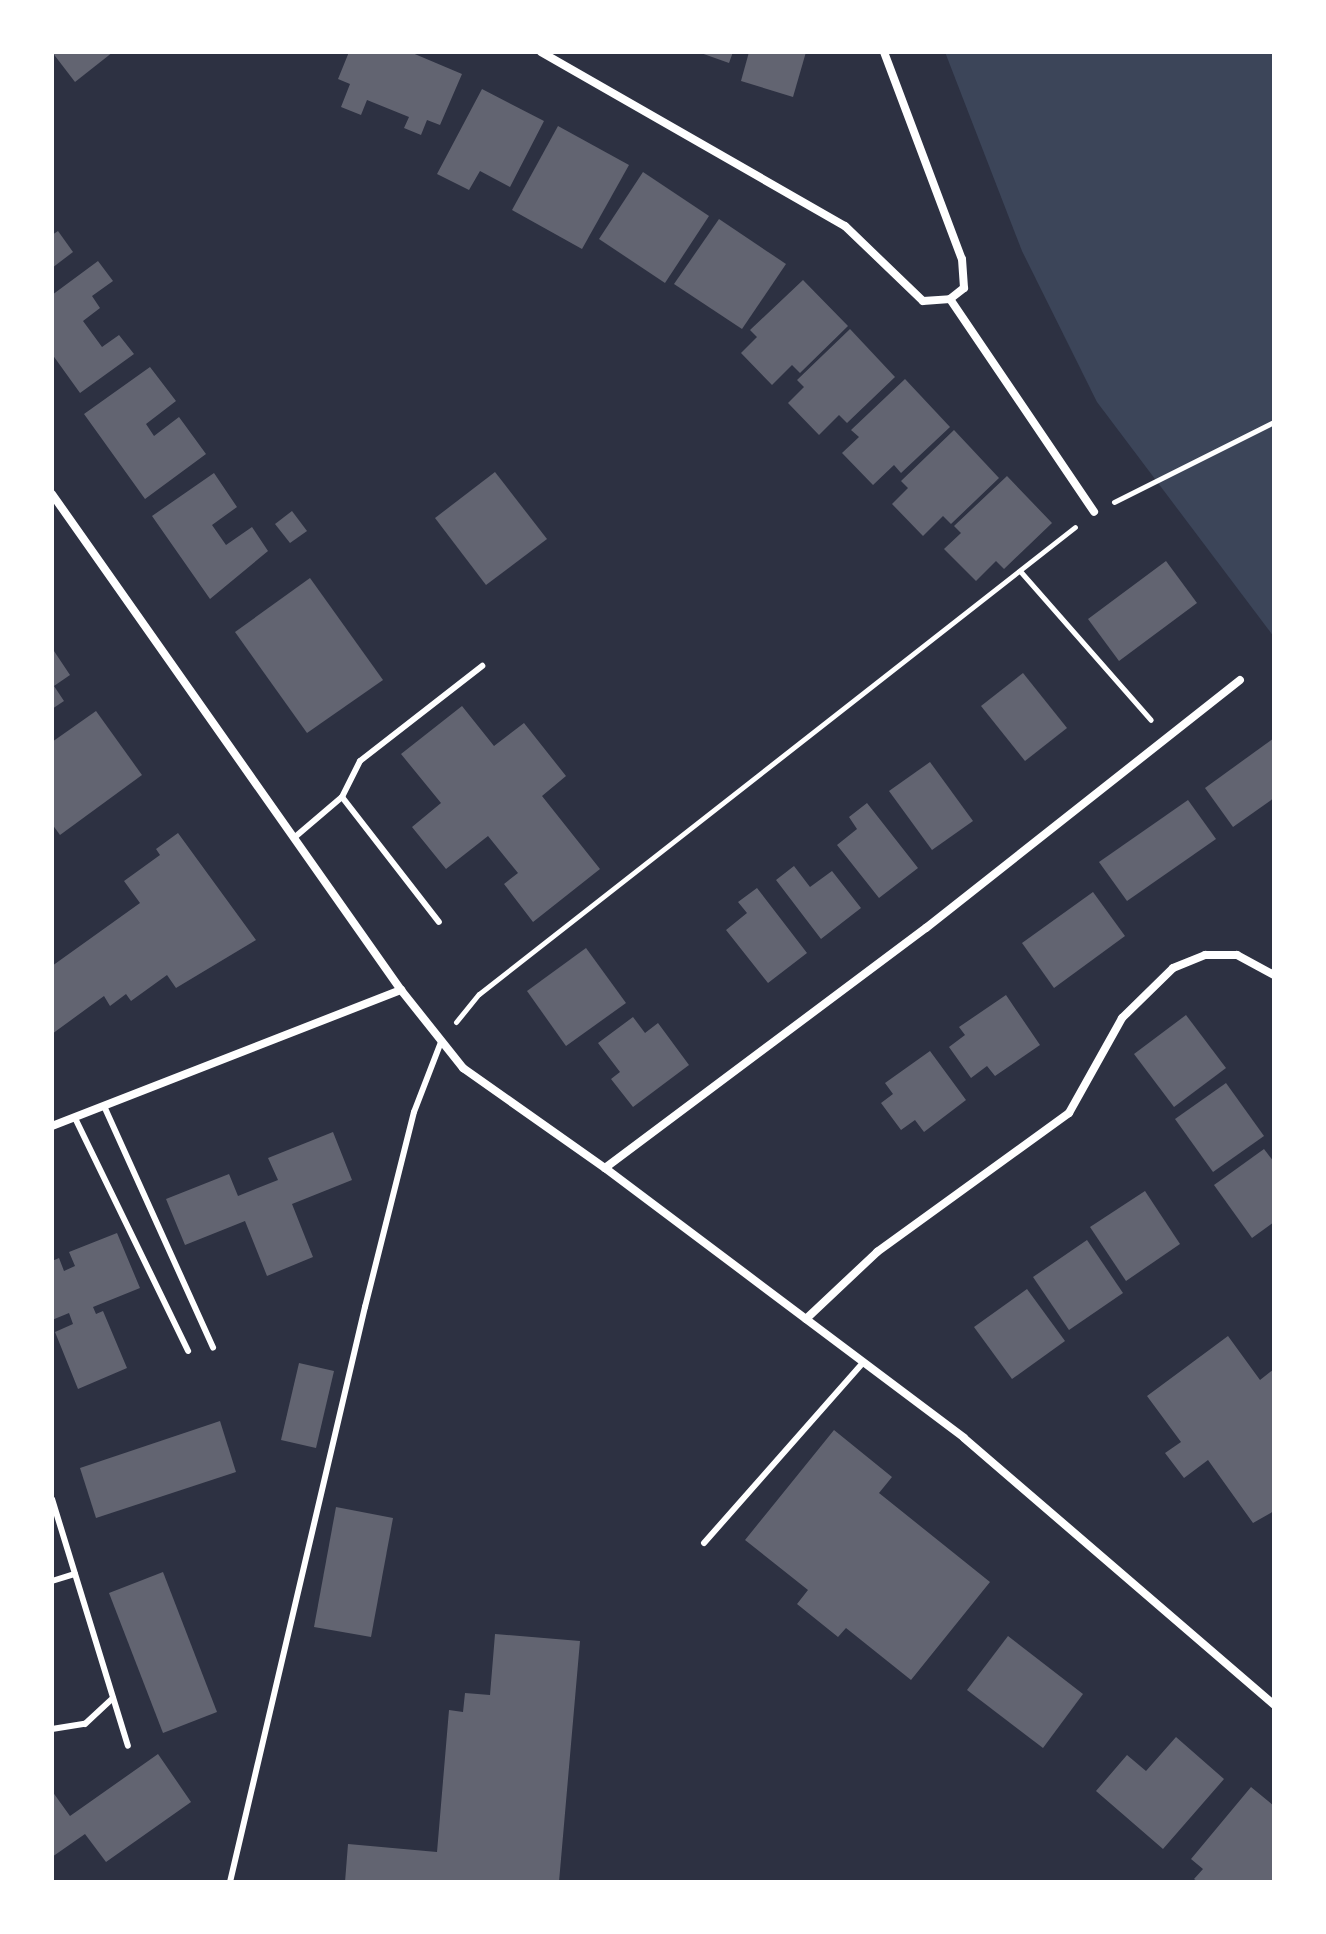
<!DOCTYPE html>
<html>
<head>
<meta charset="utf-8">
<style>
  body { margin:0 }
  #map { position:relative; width:1326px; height:1934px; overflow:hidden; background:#2d3142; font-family:Lora,serif }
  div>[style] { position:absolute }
  .green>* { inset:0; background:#3c4559 }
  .building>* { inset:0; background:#626471 }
  .path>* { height:5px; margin:-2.5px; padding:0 2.5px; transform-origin:2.5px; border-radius:2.5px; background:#fff }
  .service>* { height:6px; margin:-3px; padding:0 3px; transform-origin:3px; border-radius:3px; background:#fff }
  .minor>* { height:8px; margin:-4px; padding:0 4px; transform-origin:4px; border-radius:4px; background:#fff }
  span { translate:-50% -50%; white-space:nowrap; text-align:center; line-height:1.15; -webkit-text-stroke:8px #fff; paint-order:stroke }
  .frame { position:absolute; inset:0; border:54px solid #fff; pointer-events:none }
</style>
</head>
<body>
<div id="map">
  <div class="green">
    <div style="clip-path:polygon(945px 52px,1274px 52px,1274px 637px,1097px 402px,1022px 251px)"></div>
  </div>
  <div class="building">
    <div style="clip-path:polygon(52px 52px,113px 52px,75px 82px)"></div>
    <div style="clip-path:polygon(349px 52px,410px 52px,462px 74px,440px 125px,427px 120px,421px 135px,404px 128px,409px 117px,367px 100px,361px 115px,341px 107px,350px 84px,338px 79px)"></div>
    <div style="clip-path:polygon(698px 52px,733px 52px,729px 63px)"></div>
    <div style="clip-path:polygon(749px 52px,806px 52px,793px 97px,741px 81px)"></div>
    <div style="clip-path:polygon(482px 89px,544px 121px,510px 187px,480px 171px,469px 190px,437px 174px)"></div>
    <div style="clip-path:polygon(558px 126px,629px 165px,582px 249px,512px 210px)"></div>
    <div style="clip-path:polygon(643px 172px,709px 216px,665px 283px,599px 239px)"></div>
    <div style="clip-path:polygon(719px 219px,786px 264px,742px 329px,674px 284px)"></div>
    <div style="clip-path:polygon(58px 231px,73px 252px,52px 268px,52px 235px)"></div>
    <div style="clip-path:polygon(98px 261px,113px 281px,92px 296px,100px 308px,83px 321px,102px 347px,119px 335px,134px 354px,80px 393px,52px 354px,52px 295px)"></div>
    <div style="clip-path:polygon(803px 280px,848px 326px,800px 373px,792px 365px,772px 385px,741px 353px,757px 337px,750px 330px)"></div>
    <div style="clip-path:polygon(850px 329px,895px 377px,847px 423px,839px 415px,819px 435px,788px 403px,804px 387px,797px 380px)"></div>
    <div style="clip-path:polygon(150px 367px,176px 401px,146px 424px,154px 436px,179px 417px,206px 454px,145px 499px,84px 414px)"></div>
    <div style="clip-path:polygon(905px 379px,950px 427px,901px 473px,894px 465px,873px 485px,842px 453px,859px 437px,851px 430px)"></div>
    <div style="clip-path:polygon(954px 430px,999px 478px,951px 524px,943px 516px,923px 536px,892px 504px,908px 488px,901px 481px)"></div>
    <div style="clip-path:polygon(495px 472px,547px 539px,486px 585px,435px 518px)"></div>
    <div style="clip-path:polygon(214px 473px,237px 507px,212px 525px,226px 545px,252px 527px,268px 551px,210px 599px,152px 516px)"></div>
    <div style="clip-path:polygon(1007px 476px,1052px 523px,1004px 569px,996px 561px,976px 581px,944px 549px,961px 533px,954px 526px)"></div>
    <div style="clip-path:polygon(292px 511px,307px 531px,290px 543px,275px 524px)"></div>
    <div style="clip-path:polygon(1166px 561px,1197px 603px,1119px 661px,1088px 619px)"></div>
    <div style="clip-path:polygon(310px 578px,383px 680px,307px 733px,235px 632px)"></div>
    <div style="clip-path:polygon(52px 648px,70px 675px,54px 686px,64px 701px,52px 709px)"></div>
    <div style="clip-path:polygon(1023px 673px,1067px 728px,1025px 761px,981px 706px)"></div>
    <div style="clip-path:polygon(462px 706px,494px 746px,524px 723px,566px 776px,542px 796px,600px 869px,533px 922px,504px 884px,518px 873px,488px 836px,446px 869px,412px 827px,441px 803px,401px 754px)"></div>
    <div style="clip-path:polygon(96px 711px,142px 775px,60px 835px,52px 824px,52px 742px)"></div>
    <div style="clip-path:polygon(1274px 738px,1274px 798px,1233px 827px,1205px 788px)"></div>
    <div style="clip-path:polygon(930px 762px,973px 821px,932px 850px,889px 791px)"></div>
    <div style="clip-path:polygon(1188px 800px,1216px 839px,1127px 901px,1099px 862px)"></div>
    <div style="clip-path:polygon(867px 803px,918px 868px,879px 898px,837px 845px,857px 829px,849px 817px)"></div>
    <div style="clip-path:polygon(178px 833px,256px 940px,176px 988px,167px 975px,131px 1001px,126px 994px,110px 1006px,104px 996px,52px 1034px,52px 966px,140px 903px,124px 881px,160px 855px,156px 849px)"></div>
    <div style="clip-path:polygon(794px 866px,810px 887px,832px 871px,861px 908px,821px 939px,776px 880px)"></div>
    <div style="clip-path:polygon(757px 888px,807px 953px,768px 983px,726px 930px,747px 913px,738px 902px)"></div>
    <div style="clip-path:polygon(1093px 892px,1125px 936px,1054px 988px,1022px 943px)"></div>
    <div style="clip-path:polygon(586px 948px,626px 1003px,566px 1046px,527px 991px)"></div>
    <div style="clip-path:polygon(1006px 995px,1040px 1045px,995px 1076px,987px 1066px,971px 1078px,949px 1047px,965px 1035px,959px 1027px)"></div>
    <div style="clip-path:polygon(1186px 1015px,1226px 1068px,1174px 1107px,1134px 1054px)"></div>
    <div style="clip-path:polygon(633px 1017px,645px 1033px,658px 1023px,689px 1065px,633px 1107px,611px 1079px,620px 1072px,598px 1043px)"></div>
    <div style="clip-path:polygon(930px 1051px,966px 1100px,924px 1132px,915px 1120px,901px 1130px,881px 1103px,893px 1094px,885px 1083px)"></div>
    <div style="clip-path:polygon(1226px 1083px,1264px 1136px,1213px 1172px,1175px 1119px)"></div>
    <div style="clip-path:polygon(333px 1132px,352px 1180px,292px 1204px,313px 1257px,267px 1276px,245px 1221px,185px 1245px,166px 1199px,229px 1174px,238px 1196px,278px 1180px,268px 1158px)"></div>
    <div style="clip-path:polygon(1264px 1149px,1274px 1162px,1274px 1222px,1252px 1238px,1214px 1185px)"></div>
    <div style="clip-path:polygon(1145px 1191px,1180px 1244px,1126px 1281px,1090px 1227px)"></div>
    <div style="clip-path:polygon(117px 1233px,140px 1288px,93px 1307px,96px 1314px,103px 1311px,127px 1368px,78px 1389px,55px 1332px,73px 1324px,69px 1313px,52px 1320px,52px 1261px,59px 1258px,64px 1271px,75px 1266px,69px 1252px)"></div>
    <div style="clip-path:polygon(1087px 1240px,1123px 1293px,1069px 1330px,1033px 1277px)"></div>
    <div style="clip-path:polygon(1027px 1289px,1065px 1341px,1012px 1379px,974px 1327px)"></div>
    <div style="clip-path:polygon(1228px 1336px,1260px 1380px,1274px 1369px,1274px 1511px,1253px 1523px,1208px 1460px,1184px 1478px,1165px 1453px,1181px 1442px,1147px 1396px)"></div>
    <div style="clip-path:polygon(299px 1363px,334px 1371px,316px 1448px,281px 1440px)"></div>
    <div style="clip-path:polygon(220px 1421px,236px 1472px,96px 1518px,80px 1468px)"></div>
    <div style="clip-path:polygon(834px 1430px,892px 1477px,879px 1493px,990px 1582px,911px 1680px,846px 1628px,838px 1637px,797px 1604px,808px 1590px,745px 1540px)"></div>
    <div style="clip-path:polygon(336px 1507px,393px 1518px,371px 1637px,314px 1627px)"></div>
    <div style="clip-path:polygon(163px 1572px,217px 1712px,163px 1733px,109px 1593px)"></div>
    <div style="clip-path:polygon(495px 1634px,580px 1641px,559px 1882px,345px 1882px,348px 1844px,437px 1852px,449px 1710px,463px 1712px,465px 1693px,490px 1695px)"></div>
    <div style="clip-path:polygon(1008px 1636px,1083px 1694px,1043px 1748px,967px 1690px)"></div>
    <div style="clip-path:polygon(1176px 1737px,1224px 1779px,1163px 1849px,1096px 1791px,1127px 1755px,1146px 1771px)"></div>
    <div style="clip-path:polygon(158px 1754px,191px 1802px,106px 1862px,85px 1834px,52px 1857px,52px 1791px,70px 1816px)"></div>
    <div style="clip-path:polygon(1251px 1787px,1274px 1806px,1274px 1882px,1198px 1882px,1194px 1879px,1203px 1869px,1191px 1859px)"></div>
  </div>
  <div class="path">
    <div style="left:1114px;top:502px;width:179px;rotate:-26.6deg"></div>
    <div style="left:1020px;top:571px;width:198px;rotate:48.7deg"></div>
    <div style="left:456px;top:1022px;width:36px;rotate:-51deg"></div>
    <div style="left:479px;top:994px;width:757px;rotate:-38.08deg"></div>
  </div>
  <div class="service">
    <div style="left:342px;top:797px;width:158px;rotate:52.2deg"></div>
    <div style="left:295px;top:837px;width:62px;rotate:-40.4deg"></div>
    <div style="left:342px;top:797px;width:40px;rotate:-63.4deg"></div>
    <div style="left:360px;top:761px;width:155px;rotate:-37.9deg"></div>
    <div style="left:104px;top:1106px;width:265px;rotate:65.7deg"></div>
    <div style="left:75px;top:1118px;width:259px;rotate:64.1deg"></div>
    <div style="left:52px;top:1499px;width:258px;rotate:72.9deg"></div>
    <div style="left:704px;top:1543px;width:237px;rotate:-48.6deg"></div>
    <div style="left:52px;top:1581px;width:24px;rotate:-17deg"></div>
    <div style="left:52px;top:1729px;width:33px;rotate:-9deg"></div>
    <div style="left:85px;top:1724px;width:38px;rotate:-43deg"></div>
    <div style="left:230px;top:1882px;width:591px;rotate:-76.79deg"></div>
    <div style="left:365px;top:1307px;width:201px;rotate:-75.9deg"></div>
    <div style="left:414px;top:1112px;width:75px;rotate:-68.9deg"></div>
  </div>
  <div class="minor">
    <div style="left:541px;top:52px;width:350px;rotate:29.8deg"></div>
    <div style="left:845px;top:226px;width:108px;rotate:43.9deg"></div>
    <div style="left:923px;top:301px;width:27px;rotate:-4deg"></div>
    <div style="left:884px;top:52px;width:221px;rotate:69.4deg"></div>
    <div style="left:962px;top:259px;width:29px;rotate:86deg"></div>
    <div style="left:964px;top:288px;width:18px;rotate:142deg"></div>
    <div style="left:950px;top:299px;width:257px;rotate:55.9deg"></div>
    <div style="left:52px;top:494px;width:606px;rotate:54.87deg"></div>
    <div style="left:401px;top:990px;width:100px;rotate:51.5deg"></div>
    <div style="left:463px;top:1068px;width:174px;rotate:35.2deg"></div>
    <div style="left:605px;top:1168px;width:449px;rotate:36.9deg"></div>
    <div style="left:964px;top:1438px;width:409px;rotate:40.7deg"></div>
    <div style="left:52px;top:1126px;width:375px;rotate:-21.3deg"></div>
    <div style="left:605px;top:1168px;width:401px;rotate:-36.8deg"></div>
    <div style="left:926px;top:928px;width:400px;rotate:-38.3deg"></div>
    <div style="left:806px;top:1319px;width:98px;rotate:-43.3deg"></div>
    <div style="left:877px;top:1252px;width:237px;rotate:-35.9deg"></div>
    <div style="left:1069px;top:1113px;width:109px;rotate:-60.8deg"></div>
    <div style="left:1122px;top:1018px;width:71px;rotate:-44.4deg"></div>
    <div style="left:1173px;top:968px;width:35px;rotate:-22deg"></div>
    <div style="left:1205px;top:955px;width:32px"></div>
    <div style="left:1237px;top:955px;width:42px;rotate:28.4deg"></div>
  </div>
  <div class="frame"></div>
</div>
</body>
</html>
